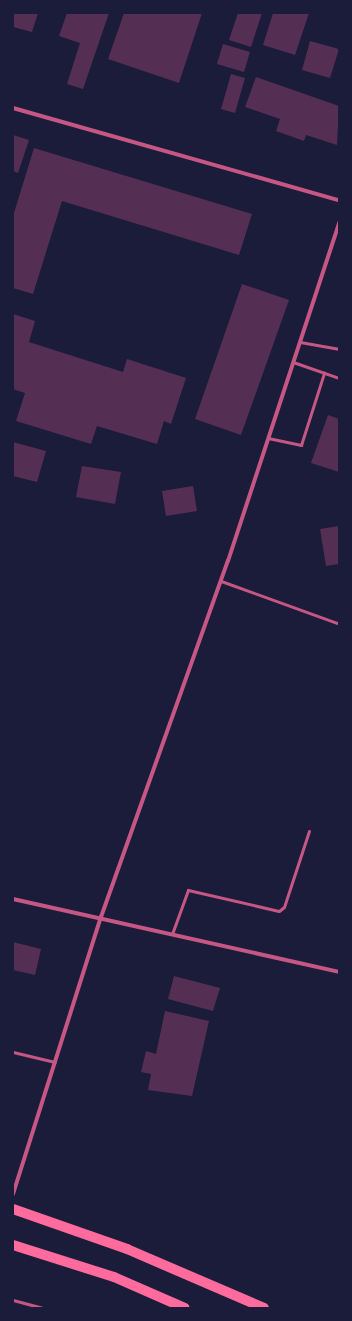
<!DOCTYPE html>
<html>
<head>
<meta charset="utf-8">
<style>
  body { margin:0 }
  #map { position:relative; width:352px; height:1321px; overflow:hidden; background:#1b1b3a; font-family:"DM Sans",sans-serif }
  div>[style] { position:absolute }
  .building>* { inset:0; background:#542f53 }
  .service>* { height:3px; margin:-1.5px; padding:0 1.5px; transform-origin:1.5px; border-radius:1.5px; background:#c65784 }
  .minor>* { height:4px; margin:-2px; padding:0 2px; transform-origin:2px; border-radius:2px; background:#c65784 }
  .primary>* { height:10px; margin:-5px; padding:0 5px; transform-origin:5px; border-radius:5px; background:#ff6b9d }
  span { translate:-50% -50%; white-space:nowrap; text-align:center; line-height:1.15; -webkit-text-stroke:3.5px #1b1b3a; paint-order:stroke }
  .frame { position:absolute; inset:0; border:14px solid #1b1b3a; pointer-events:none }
</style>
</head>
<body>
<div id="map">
  <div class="building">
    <div style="clip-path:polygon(13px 13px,38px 13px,32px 32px,13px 27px)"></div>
    <div style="clip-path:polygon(67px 13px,109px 13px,83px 89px,67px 84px,80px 43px,59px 36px)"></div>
    <div style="clip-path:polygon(124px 13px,202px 13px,179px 83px,108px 59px)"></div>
    <div style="clip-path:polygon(238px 13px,262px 13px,251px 47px,229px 40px)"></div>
    <div style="clip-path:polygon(273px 13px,309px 13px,295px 55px,263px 45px)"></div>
    <div style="clip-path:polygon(310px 41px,339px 49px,330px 78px,302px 70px)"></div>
    <div style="clip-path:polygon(223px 44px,250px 52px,244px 72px,217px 64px)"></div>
    <div style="clip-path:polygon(231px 74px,245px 78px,235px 113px,221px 109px)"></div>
    <div style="clip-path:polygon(256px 77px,339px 106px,337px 145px,306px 135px,304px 141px,276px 131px,280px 119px,245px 107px)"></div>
    <div style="clip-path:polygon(13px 135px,29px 140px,18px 173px,13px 171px)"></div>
    <div style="clip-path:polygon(34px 148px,252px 214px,239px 255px,62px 201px,33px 294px,13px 288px,13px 216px)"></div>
    <div style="clip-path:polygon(242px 284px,289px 300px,241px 435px,195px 419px)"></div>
    <div style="clip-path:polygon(13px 314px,35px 321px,29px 342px,123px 372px,127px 359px,186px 378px,171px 424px,164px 421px,157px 444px,97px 426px,91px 444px,16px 421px,25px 393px,13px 389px)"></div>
    <div style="clip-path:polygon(328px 415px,339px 419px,339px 472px,311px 463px)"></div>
    <div style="clip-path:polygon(13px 442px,46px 451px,37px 482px,13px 476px)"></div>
    <div style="clip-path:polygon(82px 466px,121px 472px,115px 504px,76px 497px)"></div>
    <div style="clip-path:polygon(193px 486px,197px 511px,166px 516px,162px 491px)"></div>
    <div style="clip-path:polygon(339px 526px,339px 564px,326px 566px,320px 529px)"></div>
    <div style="clip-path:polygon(13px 942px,41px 949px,35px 975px,13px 970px)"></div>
    <div style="clip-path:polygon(174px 976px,220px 988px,213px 1011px,168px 999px)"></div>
    <div style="clip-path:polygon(165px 1011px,209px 1021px,192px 1096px,148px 1090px,151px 1074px,141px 1072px,146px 1051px,156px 1054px)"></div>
  </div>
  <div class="service">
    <div style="left:300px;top:342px;width:40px;rotate:10deg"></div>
    <div style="left:293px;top:362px;width:49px;rotate:19.2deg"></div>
    <div style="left:268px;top:438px;width:34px;rotate:12deg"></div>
    <div style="left:301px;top:445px;width:76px;rotate:-72.3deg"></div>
    <div style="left:221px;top:581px;width:123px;rotate:19.9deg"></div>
    <div style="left:172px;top:934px;width:47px;rotate:-70deg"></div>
    <div style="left:188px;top:890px;width:93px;rotate:13deg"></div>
    <div style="left:279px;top:911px;width:6px;rotate:-39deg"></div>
    <div style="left:284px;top:907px;width:80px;rotate:-71.8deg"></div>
    <div style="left:13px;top:1052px;width:43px;rotate:13.4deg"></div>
    <div style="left:13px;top:1300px;width:30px;rotate:15deg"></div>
  </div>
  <div class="minor">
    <div style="left:13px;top:108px;width:339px;rotate:15.8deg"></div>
    <div style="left:13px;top:899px;width:334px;rotate:12.6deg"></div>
    <div style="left:13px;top:1194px;width:291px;rotate:-72.4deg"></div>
    <div style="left:101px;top:917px;width:378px;rotate:-70.4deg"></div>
    <div style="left:228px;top:561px;width:356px;rotate:-71.8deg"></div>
  </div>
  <div class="primary">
    <div style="left:13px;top:1209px;width:121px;rotate:19.3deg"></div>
    <div style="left:127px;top:1249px;width:149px;rotate:23.3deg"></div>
    <div style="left:13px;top:1245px;width:106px;rotate:17.6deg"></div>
    <div style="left:114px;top:1277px;width:77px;rotate:23.6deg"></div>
  </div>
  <div class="frame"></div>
</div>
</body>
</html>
